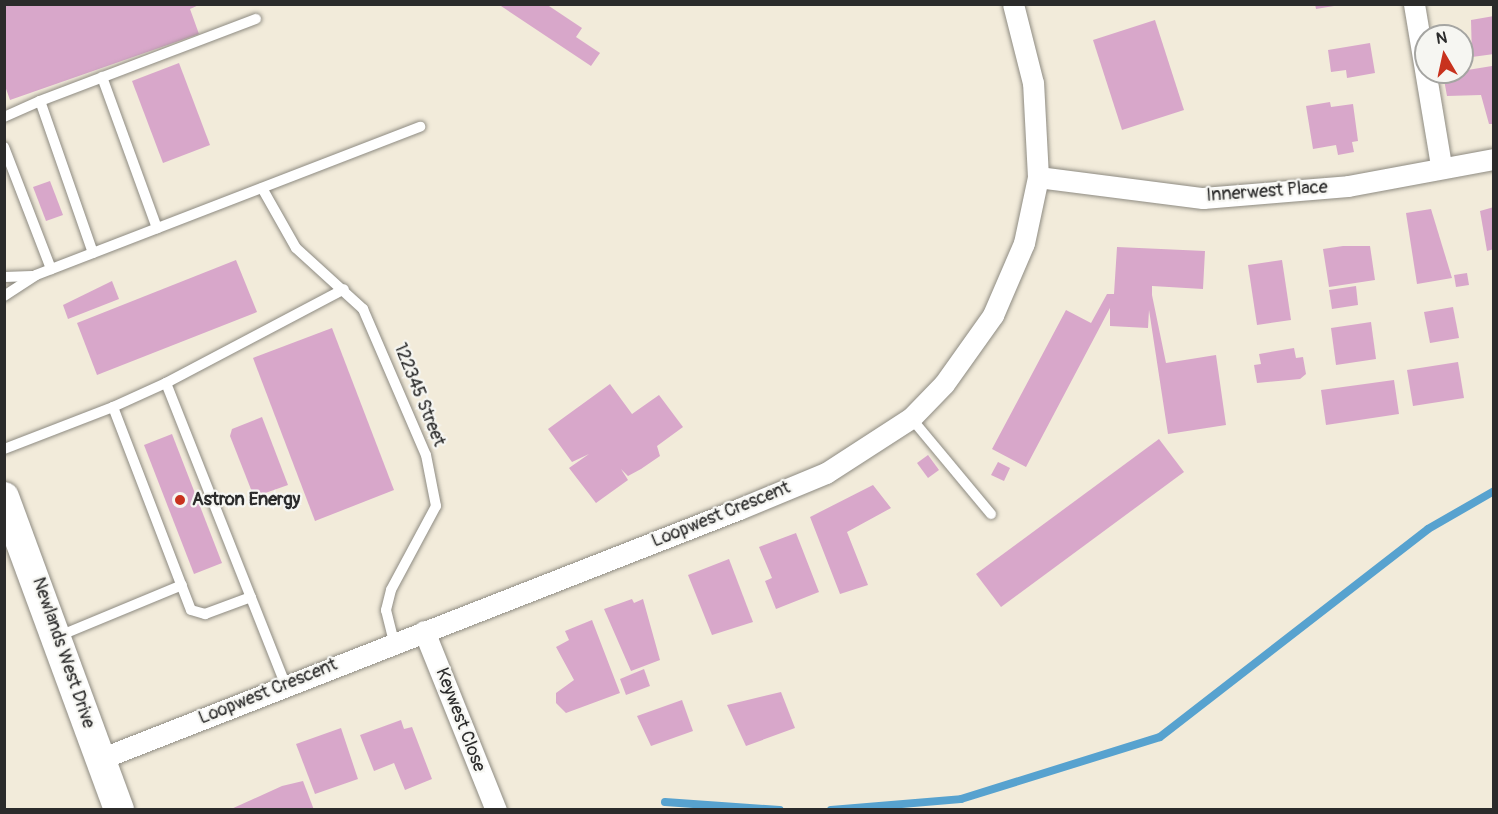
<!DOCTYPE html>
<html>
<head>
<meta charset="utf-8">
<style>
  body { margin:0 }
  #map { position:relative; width:1498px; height:814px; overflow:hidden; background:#f2ebda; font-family:Pangolin,sans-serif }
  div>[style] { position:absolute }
  .stream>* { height:8px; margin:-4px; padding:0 4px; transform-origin:4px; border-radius:4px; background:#57a2cf }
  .building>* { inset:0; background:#d8a7ca }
  .roads { filter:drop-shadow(0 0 2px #8e8b82) drop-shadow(0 0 2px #8e8b82) }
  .lane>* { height:10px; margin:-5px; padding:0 5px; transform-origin:5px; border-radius:5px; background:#fff }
  .street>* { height:21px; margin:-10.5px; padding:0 10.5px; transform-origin:10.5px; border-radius:10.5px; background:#fff }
  .secondary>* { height:30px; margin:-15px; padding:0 15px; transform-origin:15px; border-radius:15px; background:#fff }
  .dots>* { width:16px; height:16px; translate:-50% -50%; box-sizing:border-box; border:3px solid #f6f6f2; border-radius:50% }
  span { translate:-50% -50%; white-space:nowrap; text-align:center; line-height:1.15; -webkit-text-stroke:4.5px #f6f6f2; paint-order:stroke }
  .street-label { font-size:18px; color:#2b2b2b }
  .poi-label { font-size:18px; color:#2b2b2b; font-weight:700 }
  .left { translate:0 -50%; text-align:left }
  .frame { position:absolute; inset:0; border:6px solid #2b2b2b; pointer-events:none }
  .north { position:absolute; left:1414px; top:24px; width:60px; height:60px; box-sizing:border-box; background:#f6f6f2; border:2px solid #a5a5a2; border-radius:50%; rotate:351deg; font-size:16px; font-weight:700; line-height:24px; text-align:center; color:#2b2b2b }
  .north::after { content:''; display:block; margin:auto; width:21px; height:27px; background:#c8321e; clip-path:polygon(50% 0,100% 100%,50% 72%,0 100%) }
</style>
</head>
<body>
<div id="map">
  <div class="stream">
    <div style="left:665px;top:802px;width:115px;rotate:4deg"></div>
    <div style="left:831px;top:810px;width:130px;rotate:-4.8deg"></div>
    <div style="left:961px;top:799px;width:208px;rotate:-17.3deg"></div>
    <div style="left:1160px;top:737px;width:339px;rotate:-37.8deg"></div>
    <div style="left:1428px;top:529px;width:76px;rotate:-29.9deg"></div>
  </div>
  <div class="building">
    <div style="clip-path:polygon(5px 4px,201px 4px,190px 9px,199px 34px,10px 100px,5px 86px)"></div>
    <div style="clip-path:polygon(498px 4px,546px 4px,582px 28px,576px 37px,600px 53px,591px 66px)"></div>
    <div style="clip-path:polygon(1315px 4px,1334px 4px,1334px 6px,1316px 9px)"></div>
    <div style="clip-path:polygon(1494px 16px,1494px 54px,1472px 57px,1471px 20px)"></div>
    <div style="clip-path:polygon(1155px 20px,1184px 110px,1122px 130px,1093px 40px)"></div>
    <div style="clip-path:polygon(1370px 43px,1375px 73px,1347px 78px,1346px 70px,1331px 72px,1328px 50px)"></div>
    <div style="clip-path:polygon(179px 63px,210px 145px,163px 163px,132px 81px)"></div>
    <div style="clip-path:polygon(1492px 66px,1494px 124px,1489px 124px,1481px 95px,1447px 96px,1443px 74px)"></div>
    <div style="clip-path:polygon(1330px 102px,1331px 107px,1353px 104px,1358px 141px,1352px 142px,1354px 152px,1338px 155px,1336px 145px,1313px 149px,1306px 106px)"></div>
    <div style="clip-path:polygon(50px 181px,63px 215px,46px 221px,33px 187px)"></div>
    <div style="clip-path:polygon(1494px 207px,1494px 249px,1487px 251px,1480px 211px)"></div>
    <div style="clip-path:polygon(1431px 209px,1452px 278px,1417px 284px,1406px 213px)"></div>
    <div style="clip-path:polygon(1343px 246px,1370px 246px,1375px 280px,1329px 287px,1323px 249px)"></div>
    <div style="clip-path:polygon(1117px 247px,1205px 251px,1203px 289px,1152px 286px,1152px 295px,1166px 363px,1216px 355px,1226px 425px,1168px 434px,1149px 310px,1148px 328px,1110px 326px,1110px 308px,1026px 467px,992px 449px,1066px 310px,1091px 323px,1107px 294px,1114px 294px)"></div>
    <div style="clip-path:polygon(236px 260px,257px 312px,97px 375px,77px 323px)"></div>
    <div style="clip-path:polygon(1282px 260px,1291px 320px,1257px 325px,1248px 265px)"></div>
    <div style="clip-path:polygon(1467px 273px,1469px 285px,1456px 287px,1454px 275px)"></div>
    <div style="clip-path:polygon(112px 281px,119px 299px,68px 319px,63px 305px)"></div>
    <div style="clip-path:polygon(1356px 286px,1358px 305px,1332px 309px,1329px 290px)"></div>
    <div style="clip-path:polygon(1453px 307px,1459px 338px,1430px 343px,1424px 312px)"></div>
    <div style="clip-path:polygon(1371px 322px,1376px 359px,1336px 365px,1331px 328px)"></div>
    <div style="clip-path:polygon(332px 328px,394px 490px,315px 521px,253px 358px)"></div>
    <div style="clip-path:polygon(1294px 348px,1296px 358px,1303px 357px,1306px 374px,1300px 379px,1257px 383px,1254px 365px,1261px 364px,1259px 354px)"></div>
    <div style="clip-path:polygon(1458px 362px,1464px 398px,1413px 406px,1407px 370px)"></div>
    <div style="clip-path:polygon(1394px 380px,1399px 414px,1326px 425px,1321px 390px)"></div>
    <div style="clip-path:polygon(610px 384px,632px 414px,659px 395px,683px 427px,657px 446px,660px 456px,641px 469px,628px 476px,621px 469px,628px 480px,596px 503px,569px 468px,589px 454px,572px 462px,548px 429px)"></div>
    <div style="clip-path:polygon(262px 417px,288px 485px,254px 497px,230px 436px,232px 429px)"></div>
    <div style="clip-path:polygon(172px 434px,222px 563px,194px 574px,144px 445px)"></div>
    <div style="clip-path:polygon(1159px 439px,1184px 472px,1001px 607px,976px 574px)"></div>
    <div style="clip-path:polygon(928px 455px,939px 470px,928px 478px,917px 463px)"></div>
    <div style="clip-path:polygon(998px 462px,1010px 468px,1004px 481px,991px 475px)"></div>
    <div style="clip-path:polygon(873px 485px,891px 508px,847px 532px,868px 585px,840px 594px,810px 517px)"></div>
    <div style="clip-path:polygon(796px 533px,819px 592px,776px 609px,765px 581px,772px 578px,759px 547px)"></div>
    <div style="clip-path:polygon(729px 559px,753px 622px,712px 635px,688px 575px)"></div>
    <div style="clip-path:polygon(632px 599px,634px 603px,643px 599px,660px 660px,631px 671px,604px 609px)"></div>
    <div style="clip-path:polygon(592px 620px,620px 693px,566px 713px,556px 703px,556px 693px,574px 680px,556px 647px,569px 640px,565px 631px)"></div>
    <div style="clip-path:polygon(644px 669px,650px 686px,626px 695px,620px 679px)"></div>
    <div style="clip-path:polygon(781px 692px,795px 728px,746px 746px,727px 705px)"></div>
    <div style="clip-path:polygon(682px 700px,693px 731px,651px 746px,637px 716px)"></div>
    <div style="clip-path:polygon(401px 720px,404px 729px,412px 727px,432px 779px,405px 790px,394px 763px,374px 771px,360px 735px)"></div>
    <div style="clip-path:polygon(341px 728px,358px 779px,315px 794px,296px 744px)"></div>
    <div style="clip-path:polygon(303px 781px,314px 810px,229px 810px,282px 786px)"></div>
  </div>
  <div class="roads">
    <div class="lane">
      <div style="left:102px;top:77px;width:161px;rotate:70deg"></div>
      <div style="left:4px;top:117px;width:39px;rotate:-24deg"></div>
      <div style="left:4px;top:147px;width:131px;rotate:68.9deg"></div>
      <div style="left:262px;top:188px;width:69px;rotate:60.5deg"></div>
      <div style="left:296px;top:248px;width:91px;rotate:42.3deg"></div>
      <div style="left:363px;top:309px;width:159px;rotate:66.7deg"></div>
      <div style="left:426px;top:455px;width:52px;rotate:78.9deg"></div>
      <div style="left:436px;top:506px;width:95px;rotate:118.2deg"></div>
      <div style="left:391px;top:590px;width:21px;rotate:104deg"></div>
      <div style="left:386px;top:610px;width:34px;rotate:76deg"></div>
      <div style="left:93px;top:253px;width:161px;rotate:-109.2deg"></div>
      <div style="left:40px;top:101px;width:231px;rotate:-20.8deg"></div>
      <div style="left:4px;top:277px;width:28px;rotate:-2deg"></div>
      <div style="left:4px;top:296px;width:38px;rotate:-33deg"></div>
      <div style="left:36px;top:275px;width:412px;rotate:-21.1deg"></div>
      <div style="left:166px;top:383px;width:201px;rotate:-27.8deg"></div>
      <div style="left:113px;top:407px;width:58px;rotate:-24.4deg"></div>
      <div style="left:166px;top:383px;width:324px;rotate:68.4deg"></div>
      <div style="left:911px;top:418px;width:125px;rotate:50.2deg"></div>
      <div style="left:4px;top:449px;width:117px;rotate:-21.1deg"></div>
      <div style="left:113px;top:407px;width:217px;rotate:69deg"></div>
      <div style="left:191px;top:610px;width:15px;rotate:16deg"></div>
      <div style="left:205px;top:614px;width:49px;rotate:-20.3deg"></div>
      <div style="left:59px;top:636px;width:133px;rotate:-22.5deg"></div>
    </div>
    <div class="street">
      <div style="left:1414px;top:4px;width:164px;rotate:80.5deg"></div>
      <div style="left:1038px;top:177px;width:166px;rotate:7.3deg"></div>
      <div style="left:1203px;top:198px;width:145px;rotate:-4.7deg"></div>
      <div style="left:1348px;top:186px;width:148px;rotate:-10.5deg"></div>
      <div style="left:424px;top:631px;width:193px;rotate:68.1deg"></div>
      <div style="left:100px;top:759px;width:686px;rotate:-21.37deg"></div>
      <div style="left:739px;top:509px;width:94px;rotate:-22.5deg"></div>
      <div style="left:826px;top:473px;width:101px;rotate:-32.9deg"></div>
      <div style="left:911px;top:418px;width:47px;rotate:-45.9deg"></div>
      <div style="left:944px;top:384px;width:85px;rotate:-54.6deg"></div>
      <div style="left:993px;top:315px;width:78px;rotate:-66.7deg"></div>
      <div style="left:1024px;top:243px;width:67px;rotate:-78deg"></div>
      <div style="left:1038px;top:177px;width:94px;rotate:-93deg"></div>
      <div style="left:1033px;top:83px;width:81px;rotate:-104.2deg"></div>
    </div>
    <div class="secondary">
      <div style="left:4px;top:497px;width:333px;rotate:69.8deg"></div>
    </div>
  </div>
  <div class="dots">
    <div style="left:180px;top:500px;background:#c8321e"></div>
  </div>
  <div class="street-label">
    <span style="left:1267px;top:192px;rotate:-4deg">Innerwest Place</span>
    <span style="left:419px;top:395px;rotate:68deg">122345 Street</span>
    <span style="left:721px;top:515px;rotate:-22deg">Loopwest Crescent</span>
    <span style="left:63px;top:653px;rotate:71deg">Newlands West Drive</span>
    <span style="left:268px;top:692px;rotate:-22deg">Loopwest Crescent</span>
    <span style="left:460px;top:720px;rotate:69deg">Keywest Close</span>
  </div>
  <div class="poi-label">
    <span class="left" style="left:192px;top:500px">Astron Energy</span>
  </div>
  <div class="frame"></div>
  <div class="north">N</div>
</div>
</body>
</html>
